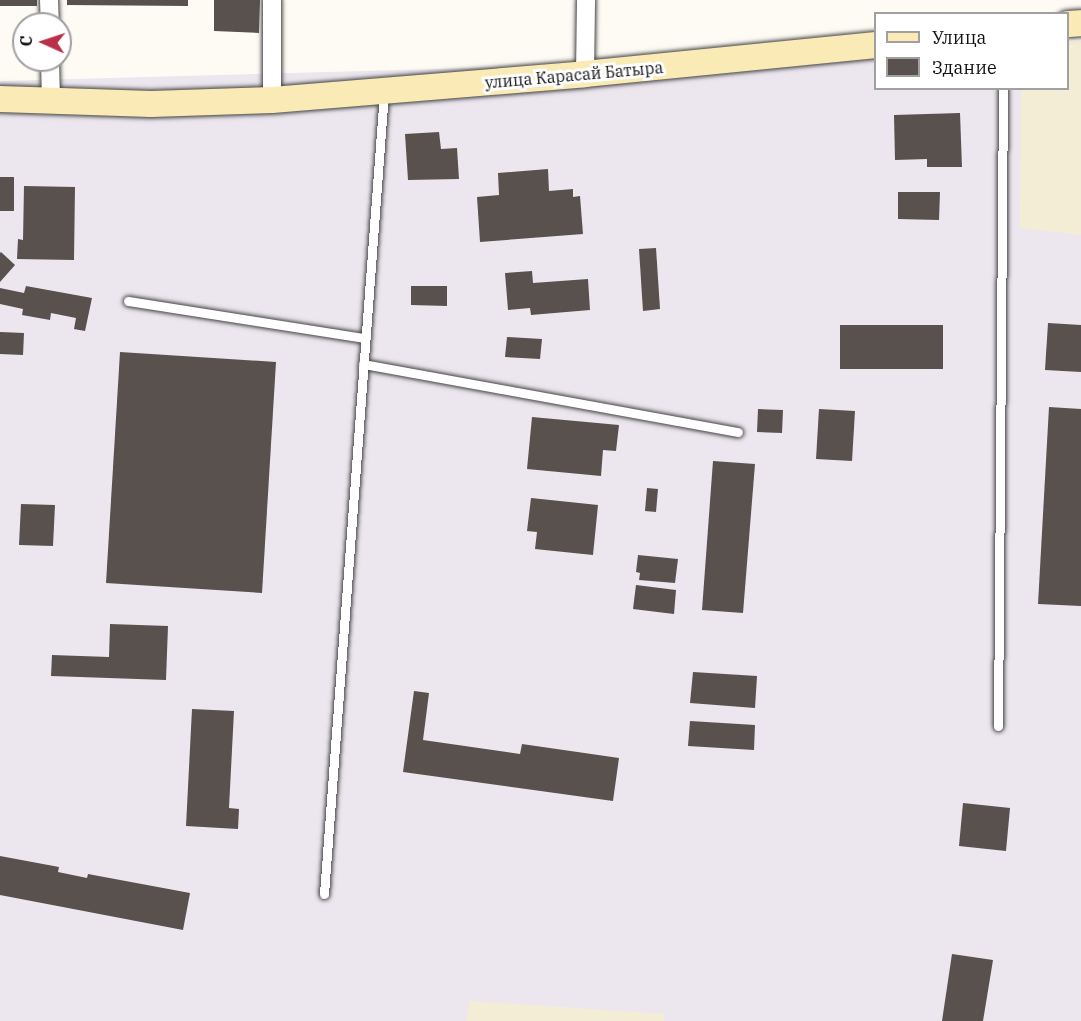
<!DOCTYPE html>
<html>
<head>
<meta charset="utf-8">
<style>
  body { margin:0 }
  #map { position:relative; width:1081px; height:1021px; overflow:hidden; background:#fefbf5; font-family:"IBM Plex Serif",serif }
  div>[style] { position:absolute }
  .industrial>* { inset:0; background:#ece6ee }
  .farmland>* { inset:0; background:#f4edd6 }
  .building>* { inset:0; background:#59514e }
  .roads { filter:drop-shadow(0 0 2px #444) drop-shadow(0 0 2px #444) }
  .lane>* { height:9px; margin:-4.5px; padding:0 4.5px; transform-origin:4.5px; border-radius:4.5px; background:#fff }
  .street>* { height:18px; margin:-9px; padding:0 9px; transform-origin:9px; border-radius:9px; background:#fff }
  .secondary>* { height:26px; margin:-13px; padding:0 13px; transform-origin:13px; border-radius:13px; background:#faeab5 }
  span { translate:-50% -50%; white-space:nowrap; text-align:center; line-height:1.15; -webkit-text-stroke:6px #fff; paint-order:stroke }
  .street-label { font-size:16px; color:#111 }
  .legend { position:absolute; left:874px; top:12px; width:195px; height:78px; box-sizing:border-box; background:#fff; border:2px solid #a0a0a0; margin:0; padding:8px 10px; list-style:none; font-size:18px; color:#111 }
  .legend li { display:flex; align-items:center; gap:12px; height:30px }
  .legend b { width:30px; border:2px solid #a0a0a0 }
  .north { position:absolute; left:12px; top:12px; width:60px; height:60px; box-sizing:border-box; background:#fff; border:2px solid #a0a0a0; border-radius:50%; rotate:273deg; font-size:16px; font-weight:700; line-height:24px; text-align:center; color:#111 }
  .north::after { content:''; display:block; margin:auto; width:21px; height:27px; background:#b93048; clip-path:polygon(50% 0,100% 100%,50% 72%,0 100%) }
</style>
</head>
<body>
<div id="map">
  <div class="industrial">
    <div style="clip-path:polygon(1081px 51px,1081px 1021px,0 1021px,0 81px,875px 57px,876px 88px,1068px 88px)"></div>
  </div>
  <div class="farmland">
    <div style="clip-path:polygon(1081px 41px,1081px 235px,1020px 228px,1021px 89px,1068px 88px,1068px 42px)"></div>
    <div style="clip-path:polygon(470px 1001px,665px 1014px,664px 1021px,466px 1021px)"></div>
  </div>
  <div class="building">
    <div style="clip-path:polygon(0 0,37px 0,37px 6px,0 6px)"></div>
    <div style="clip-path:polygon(67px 0,188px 0,188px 6px,67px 5px)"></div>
    <div style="clip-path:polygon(214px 0,260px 0,259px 33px,214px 31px)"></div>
    <div style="clip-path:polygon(960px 113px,962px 167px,927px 167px,927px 159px,895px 160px,894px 115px)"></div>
    <div style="clip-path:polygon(439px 132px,441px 149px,457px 148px,459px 179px,408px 180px,405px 134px)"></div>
    <div style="clip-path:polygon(548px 169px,549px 191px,573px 189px,573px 197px,580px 196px,583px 234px,480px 242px,477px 197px,499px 195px,498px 173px)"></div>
    <div style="clip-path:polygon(0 177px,14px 177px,14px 211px,0 211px)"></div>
    <div style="clip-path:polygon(24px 186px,75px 187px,74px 260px,17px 259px,18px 239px,23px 240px)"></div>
    <div style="clip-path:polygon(898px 192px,940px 192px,939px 220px,898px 219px)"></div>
    <div style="clip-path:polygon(656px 248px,660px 309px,643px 311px,639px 249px)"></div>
    <div style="clip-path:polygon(1px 252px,15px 265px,0 282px,0 253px)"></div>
    <div style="clip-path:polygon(532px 271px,533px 283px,588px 279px,590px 310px,531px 315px,530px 308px,508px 310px,505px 273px)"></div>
    <div style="clip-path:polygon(26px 286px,92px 298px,85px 331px,74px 329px,76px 318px,51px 313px,50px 320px,22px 315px,23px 309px,0 304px,0 288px,24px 293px)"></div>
    <div style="clip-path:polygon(411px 286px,447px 286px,447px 306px,411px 305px)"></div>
    <div style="clip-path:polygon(1048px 323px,1081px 325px,1081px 372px,1045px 370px)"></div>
    <div style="clip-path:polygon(840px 325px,943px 325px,943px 369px,840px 369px)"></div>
    <div style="clip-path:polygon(0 332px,24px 333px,23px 355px,0 354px)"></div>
    <div style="clip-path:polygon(507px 337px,542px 339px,540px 359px,505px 357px)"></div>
    <div style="clip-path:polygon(120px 352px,276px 362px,262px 593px,106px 583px)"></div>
    <div style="clip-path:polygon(1049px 407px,1081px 409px,1081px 606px,1038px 604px)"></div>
    <div style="clip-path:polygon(758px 409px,783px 410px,782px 433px,757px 432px)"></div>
    <div style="clip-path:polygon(819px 409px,855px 411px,852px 461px,816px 459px)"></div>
    <div style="clip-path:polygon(532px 417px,619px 425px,616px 451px,603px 450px,601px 476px,527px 469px)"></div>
    <div style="clip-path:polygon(713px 461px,755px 464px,743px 613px,702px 610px)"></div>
    <div style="clip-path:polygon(647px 488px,658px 489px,656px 512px,645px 511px)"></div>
    <div style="clip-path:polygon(531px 498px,598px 505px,593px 555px,535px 549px,537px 532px,527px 531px)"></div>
    <div style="clip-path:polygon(21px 504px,55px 505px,53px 546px,19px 545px)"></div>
    <div style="clip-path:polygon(638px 555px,678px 559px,675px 583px,639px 580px,640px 573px,636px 572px)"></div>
    <div style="clip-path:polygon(636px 585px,676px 590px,674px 614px,633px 609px)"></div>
    <div style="clip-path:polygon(110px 624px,168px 626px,166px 680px,51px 676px,52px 655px,109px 657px)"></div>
    <div style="clip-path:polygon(693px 672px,757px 676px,755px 708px,690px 703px)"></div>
    <div style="clip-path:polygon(414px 691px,429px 693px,423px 740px,520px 754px,522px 744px,619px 758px,613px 801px,403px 772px)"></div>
    <div style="clip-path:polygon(192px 709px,234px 711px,229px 808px,239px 809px,238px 829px,186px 826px)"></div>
    <div style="clip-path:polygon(690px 721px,755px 725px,754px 750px,688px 746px)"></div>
    <div style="clip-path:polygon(963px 803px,1010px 808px,1006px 851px,959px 846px)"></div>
    <div style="clip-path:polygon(0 856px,59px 867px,58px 872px,87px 878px,88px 874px,190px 893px,183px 930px,0 895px)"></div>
    <div style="clip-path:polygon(952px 954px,993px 960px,983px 1021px,942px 1021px)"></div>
  </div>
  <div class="roads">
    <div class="lane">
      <div style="left:128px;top:301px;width:240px;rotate:8.9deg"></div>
      <div style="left:363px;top:364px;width:381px;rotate:10.3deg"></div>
      <div style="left:998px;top:726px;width:638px;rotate:-89.55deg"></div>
      <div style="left:324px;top:894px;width:804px;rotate:-85.72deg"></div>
    </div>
    <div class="street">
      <div style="left:49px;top:0;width:24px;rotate:88deg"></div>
      <div style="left:50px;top:60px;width:42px;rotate:88.6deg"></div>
      <div style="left:585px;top:74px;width:74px;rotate:-89.2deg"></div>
      <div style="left:272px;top:100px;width:100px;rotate:-90deg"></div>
    </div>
    <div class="secondary">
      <div style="left:1068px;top:24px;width:13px;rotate:-4deg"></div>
      <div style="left:0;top:99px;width:151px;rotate:1.9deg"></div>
      <div style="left:151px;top:104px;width:121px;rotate:-1.9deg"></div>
      <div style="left:272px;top:100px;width:314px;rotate:-4.7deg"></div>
      <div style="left:585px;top:74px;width:292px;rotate:-5.7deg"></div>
    </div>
  </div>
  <div class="street-label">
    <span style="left:574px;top:75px;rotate:-5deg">улица Карасай Батыра</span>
  </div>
  <ul class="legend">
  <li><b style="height:8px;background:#faeab5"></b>Улица</li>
  <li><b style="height:16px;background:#59514e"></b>Здание</li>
  </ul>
  <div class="north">С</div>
</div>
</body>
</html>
